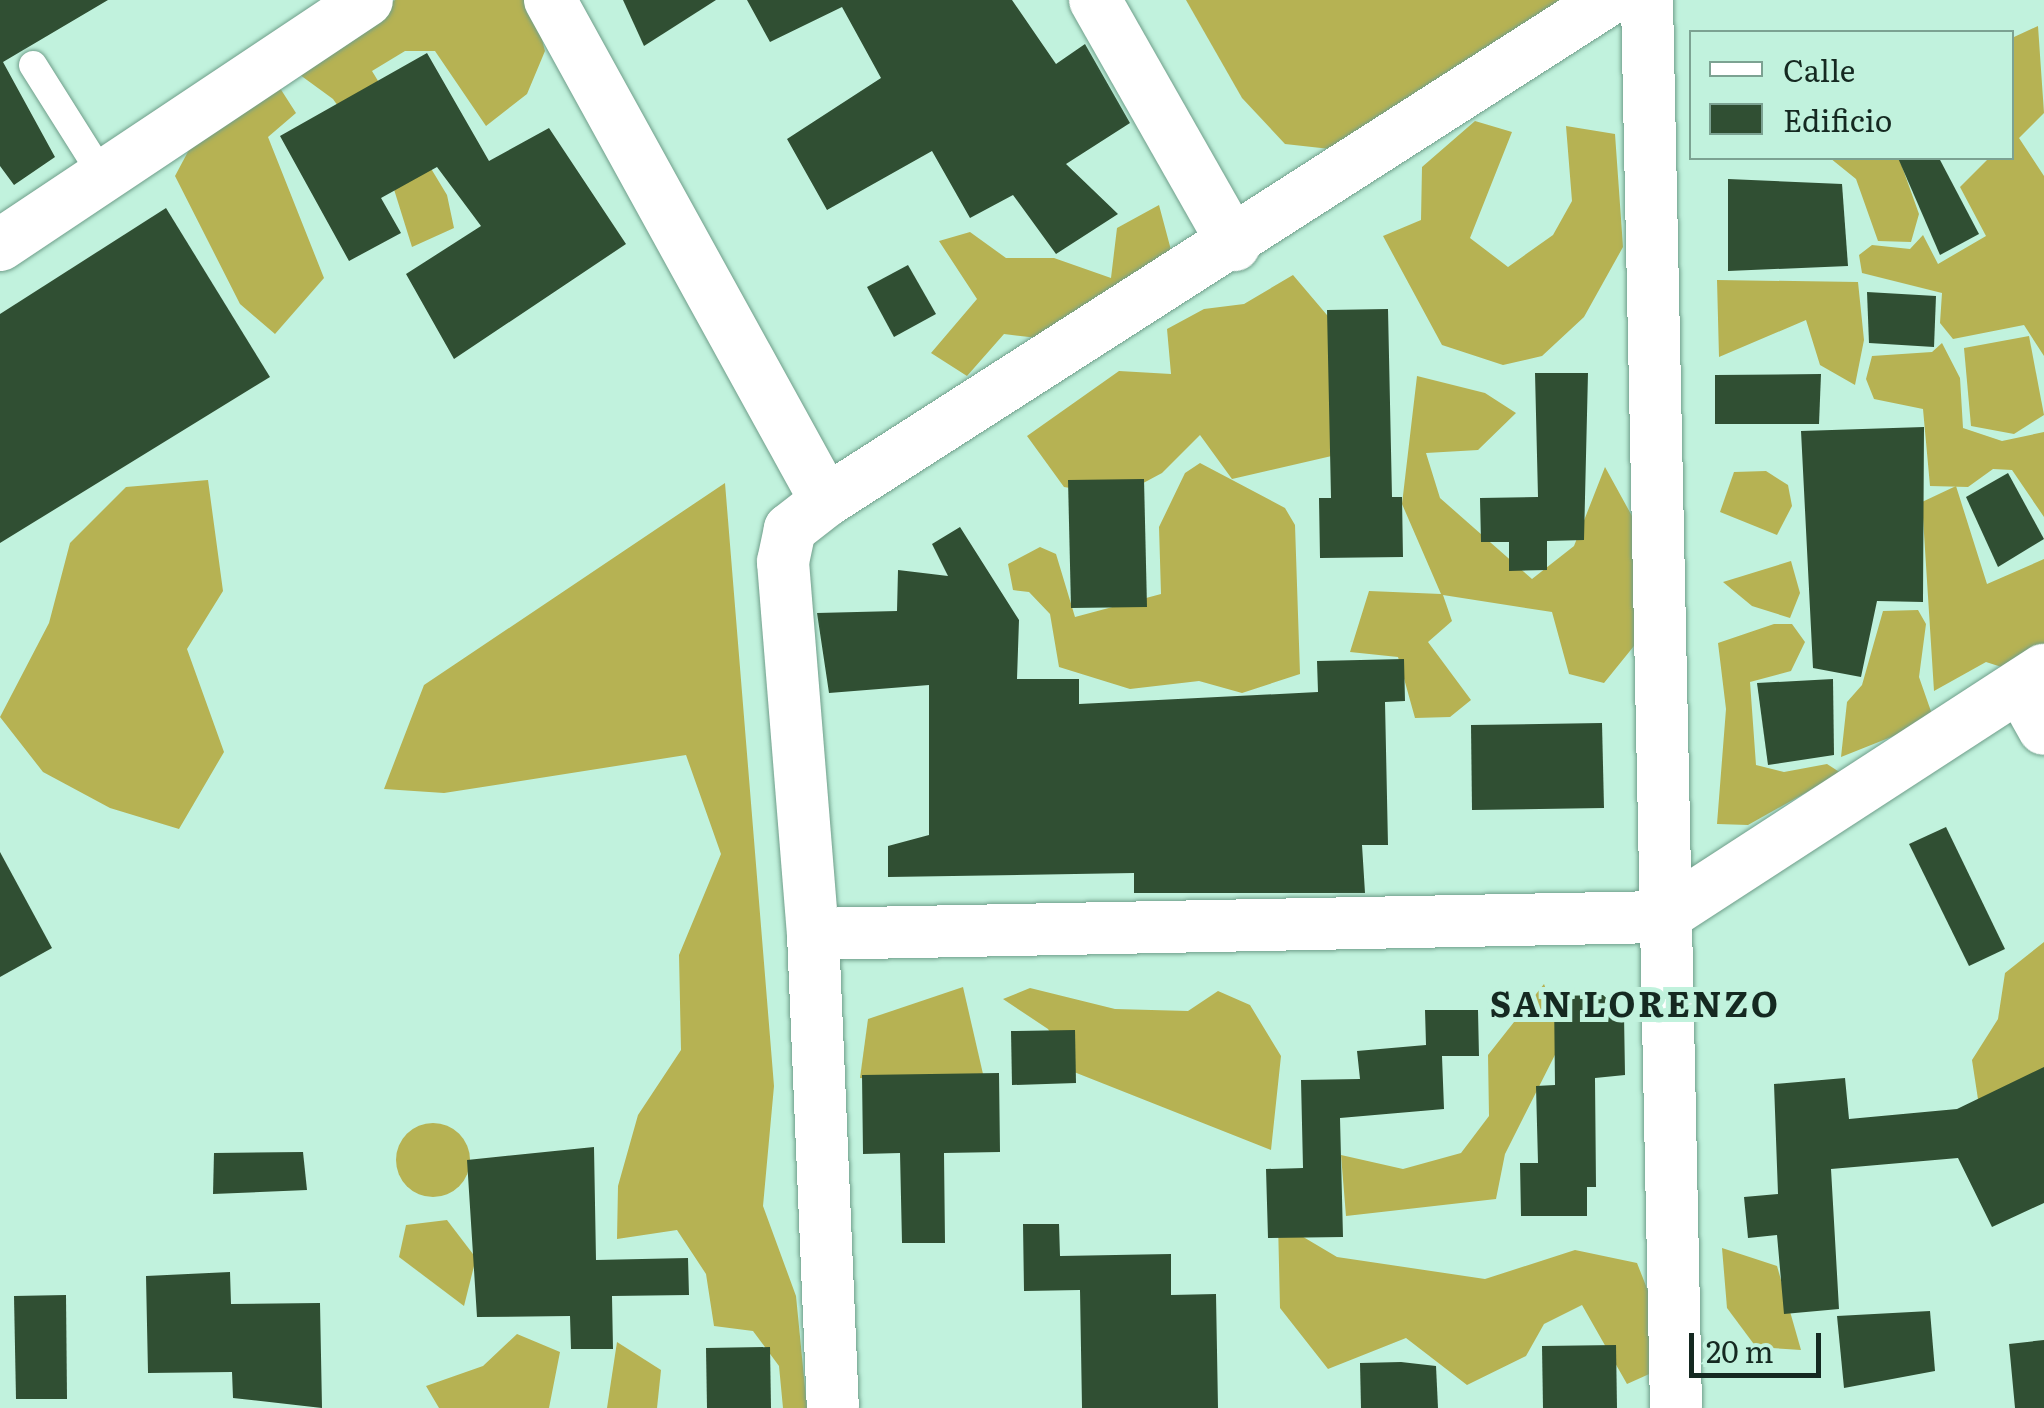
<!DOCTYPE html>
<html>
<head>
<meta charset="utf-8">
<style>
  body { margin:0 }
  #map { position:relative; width:2044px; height:1408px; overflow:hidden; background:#c1f2dd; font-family:Literata,serif }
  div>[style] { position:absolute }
  .forest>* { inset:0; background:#b6b253 }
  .round { border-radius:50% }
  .building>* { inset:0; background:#304f33 }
  .roads { filter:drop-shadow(0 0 2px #6f9e8a) drop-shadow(0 0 2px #6f9e8a) }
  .service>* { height:28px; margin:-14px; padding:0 14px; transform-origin:14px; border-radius:14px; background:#fff }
  .minor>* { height:52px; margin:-26px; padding:0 26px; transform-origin:26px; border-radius:26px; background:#fff }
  span { translate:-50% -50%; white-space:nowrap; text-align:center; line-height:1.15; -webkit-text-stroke:10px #c1f2dd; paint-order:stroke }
  .district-label { font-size:35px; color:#152921; font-weight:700; letter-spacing:2.5px }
  .legend { position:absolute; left:1689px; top:30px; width:325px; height:130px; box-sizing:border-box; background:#c1f2dd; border:2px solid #7ca292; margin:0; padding:12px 18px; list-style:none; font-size:30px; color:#152921 }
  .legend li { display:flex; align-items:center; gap:20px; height:50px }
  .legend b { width:50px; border:2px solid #7ca292 }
  .scale { position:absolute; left:1689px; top:1333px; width:132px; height:45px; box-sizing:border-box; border:5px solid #152921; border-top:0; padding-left:12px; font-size:30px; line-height:35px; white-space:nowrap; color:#152921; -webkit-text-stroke:8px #c1f2dd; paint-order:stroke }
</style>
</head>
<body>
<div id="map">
  <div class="forest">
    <div style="clip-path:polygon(395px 0,532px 0,545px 51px,527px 94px,486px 126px,435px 51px,405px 51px,372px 71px,447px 195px,454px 228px,412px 247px,392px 183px,333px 99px,296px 72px)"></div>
    <div style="clip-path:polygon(1186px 0,1572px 0,1357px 152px,1285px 144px,1242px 98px)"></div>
    <div style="clip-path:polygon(2038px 26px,2044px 113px,2019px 138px,2044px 176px,2044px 356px,2024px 325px,1953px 339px,1940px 323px,1942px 293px,1862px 273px,1859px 255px,1872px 245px,1910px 249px,1923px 235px,1938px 264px,1986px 236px,1960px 187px,1989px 158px,2012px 158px,2014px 37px)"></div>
    <div style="clip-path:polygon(278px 85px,296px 113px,268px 137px,324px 278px,275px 334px,240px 304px,175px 176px,199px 131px)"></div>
    <div style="clip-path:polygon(1475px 121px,1512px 132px,1470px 238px,1508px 267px,1553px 235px,1572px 201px,1566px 126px,1615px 134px,1623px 247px,1584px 317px,1542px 356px,1503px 365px,1442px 345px,1383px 236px,1421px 220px,1422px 167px)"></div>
    <div style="clip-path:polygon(1830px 158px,1899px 158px,1919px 214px,1911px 242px,1878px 241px,1856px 179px)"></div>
    <div style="clip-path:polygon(1159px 205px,1171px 250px,1055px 340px,1004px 334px,967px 376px,931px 353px,977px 299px,939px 241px,970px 232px,1006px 258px,1054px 258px,1111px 278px,1117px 228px)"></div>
    <div style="clip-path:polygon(1293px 275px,1338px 328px,1336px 455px,1232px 479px,1200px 435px,1162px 473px,1119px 496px,1064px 487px,1027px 436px,1119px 371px,1171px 374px,1167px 329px,1204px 309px,1244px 304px)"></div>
    <div style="clip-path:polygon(1717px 280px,1858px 282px,1864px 340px,1855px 385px,1820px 365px,1806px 320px,1719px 357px)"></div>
    <div style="clip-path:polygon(2029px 336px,2044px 415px,2014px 434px,1971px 426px,1964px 348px)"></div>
    <div style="clip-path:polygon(1942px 343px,1960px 378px,1963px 428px,2002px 441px,2044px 432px,2044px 517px,2012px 470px,1993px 469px,1968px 487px,1930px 486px,1923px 409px,1874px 399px,1866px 379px,1872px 356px,1932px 352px)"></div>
    <div style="clip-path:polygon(1417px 376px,1485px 393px,1516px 413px,1478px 450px,1426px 453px,1440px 498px,1532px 579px,1574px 546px,1605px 467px,1632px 516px,1638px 641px,1604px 683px,1569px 674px,1552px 612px,1443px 595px,1452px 621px,1428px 642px,1471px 700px,1450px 717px,1415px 718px,1398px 657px,1350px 652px,1369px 591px,1441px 594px,1402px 504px)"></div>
    <div style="clip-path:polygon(1200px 463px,1285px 508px,1295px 525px,1300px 674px,1242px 693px,1199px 681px,1130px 689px,1059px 667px,1050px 614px,1029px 592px,1013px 590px,1008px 564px,1040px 547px,1056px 554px,1075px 617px,1161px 594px,1159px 527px,1185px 473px)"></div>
    <div style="clip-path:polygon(1766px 471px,1788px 485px,1792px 506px,1777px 535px,1720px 512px,1734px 472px)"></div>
    <div style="clip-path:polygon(208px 480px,223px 591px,187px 649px,224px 752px,179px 829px,110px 808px,43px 772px,0 717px,49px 623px,70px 543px,126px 487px)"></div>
    <div style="clip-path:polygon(725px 483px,774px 1086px,763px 1206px,796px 1296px,807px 1408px,783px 1408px,779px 1366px,753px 1331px,714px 1326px,706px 1274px,677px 1230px,617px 1239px,618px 1186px,638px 1115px,681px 1050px,679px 955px,721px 854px,686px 755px,444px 793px,384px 789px,424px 685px)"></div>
    <div style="clip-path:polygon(1956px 486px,1987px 584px,2044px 559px,2044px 650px,2017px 672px,1986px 662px,1934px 691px,1922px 502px)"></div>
    <div style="clip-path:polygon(1791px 561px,1800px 593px,1790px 618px,1752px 606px,1723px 582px)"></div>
    <div style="clip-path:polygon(1918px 610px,1926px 624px,1919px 677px,1934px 720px,1841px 757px,1847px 702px,1862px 685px,1883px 611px)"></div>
    <div style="clip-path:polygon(1774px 624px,1792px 624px,1805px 642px,1791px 671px,1750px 682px,1756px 765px,1784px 772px,1827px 764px,1841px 773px,1748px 825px,1717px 824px,1726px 709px,1718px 643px)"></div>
    <div style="clip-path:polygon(2044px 942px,2044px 1093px,1981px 1119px,1972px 1060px,1998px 1019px,2005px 973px)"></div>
    <div style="clip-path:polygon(1544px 984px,1564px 1037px,1505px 1154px,1496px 1199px,1346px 1216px,1341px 1155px,1403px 1169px,1461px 1153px,1489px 1116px,1488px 1055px)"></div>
    <div style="clip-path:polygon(963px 987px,986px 1087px,860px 1078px,868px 1019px)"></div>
    <div style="clip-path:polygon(1030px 988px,1115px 1009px,1188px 1011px,1218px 991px,1250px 1005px,1281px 1056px,1271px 1150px,1074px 1072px,1048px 1029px,1003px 999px)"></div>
    <div class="round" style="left:396px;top:1123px;width:74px;height:74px"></div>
    <div style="clip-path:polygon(447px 1220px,476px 1258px,464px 1306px,399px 1257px,406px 1225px)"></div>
    <div style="clip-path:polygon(1278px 1222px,1337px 1257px,1485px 1279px,1575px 1250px,1637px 1263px,1676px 1362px,1627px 1384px,1582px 1305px,1544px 1324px,1526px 1356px,1467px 1385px,1406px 1338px,1328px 1369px,1280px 1308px)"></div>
    <div style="clip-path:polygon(1722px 1248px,1777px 1266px,1801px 1350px,1756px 1347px,1727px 1308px)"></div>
    <div style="clip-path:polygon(517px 1334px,560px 1352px,549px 1408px,439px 1408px,426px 1386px,483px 1366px)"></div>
    <div style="clip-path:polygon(617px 1342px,661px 1370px,657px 1408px,607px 1408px)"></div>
  </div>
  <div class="building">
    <div style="clip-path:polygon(0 0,108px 0,3px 62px,55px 157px,14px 185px,0 166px)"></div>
    <div style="clip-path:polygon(623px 0,716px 0,644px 46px)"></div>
    <div style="clip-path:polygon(747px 0,1012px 0,1056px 64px,1085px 44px,1130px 123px,1066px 164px,1118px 214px,1056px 254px,1013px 195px,970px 218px,932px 151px,827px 210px,787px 139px,881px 78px,842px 7px,770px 42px)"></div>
    <div style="clip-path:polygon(427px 53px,489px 161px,549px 128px,626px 244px,454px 359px,406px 274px,481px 226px,437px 167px,381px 198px,401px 233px,349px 261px,280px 136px)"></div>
    <div style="clip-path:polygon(1898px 158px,1939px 158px,1979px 234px,1940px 255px)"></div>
    <div style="clip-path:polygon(1728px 179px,1842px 184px,1848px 266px,1728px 271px)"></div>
    <div style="clip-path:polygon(166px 208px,270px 377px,0 543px,0 314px)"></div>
    <div style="clip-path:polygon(908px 265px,936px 314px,894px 337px,867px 287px)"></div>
    <div style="clip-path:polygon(1867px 292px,1936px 296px,1934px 347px,1869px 343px)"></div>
    <div style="clip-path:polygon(1388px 309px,1392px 497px,1402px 497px,1403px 557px,1320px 558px,1319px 498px,1331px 498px,1327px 310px)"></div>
    <div style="clip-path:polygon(1535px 373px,1588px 373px,1584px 540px,1547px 541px,1547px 570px,1509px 571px,1509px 542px,1481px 542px,1480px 498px,1538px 497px)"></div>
    <div style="clip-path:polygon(1821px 374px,1819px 424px,1715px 424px,1715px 375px)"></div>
    <div style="clip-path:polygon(1924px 427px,1923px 602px,1877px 601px,1861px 677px,1813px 668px,1801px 431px)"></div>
    <div style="clip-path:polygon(2008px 473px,2044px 539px,1998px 567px,1966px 497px)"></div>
    <div style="clip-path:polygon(1144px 479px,1147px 607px,1071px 608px,1068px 480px)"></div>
    <div style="clip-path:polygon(960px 527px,1019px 620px,1017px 679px,1079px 679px,1079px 704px,1318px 692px,1317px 661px,1404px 659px,1405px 701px,1385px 702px,1388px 845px,1362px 845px,1365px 893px,1134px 893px,1134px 873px,888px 877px,888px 846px,929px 835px,929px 685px,829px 693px,817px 613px,897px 611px,898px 570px,948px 576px,932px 544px)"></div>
    <div style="clip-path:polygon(1833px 679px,1834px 755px,1768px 765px,1757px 683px)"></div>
    <div style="clip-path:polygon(1602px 723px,1604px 808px,1472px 810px,1471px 725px)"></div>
    <div style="clip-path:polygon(1946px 827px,2005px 949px,1969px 966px,1909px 844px)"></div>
    <div style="clip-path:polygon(0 852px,52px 948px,0 977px)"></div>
    <div style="clip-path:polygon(1603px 995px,1624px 1014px,1625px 1075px,1595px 1078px,1596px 1187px,1587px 1187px,1587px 1216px,1521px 1216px,1520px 1163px,1538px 1163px,1536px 1086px,1555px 1085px,1554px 996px)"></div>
    <div style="clip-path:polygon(1425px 1010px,1478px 1010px,1479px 1056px,1442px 1056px,1444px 1109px,1340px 1118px,1343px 1237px,1268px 1238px,1266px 1169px,1303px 1168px,1301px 1080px,1360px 1079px,1357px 1051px,1426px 1045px)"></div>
    <div style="clip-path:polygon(1075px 1030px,1076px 1083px,1012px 1085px,1011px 1031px)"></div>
    <div style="clip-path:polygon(2044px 1067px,2044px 1203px,1992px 1227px,1958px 1158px,1831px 1169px,1839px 1309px,1784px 1314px,1777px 1235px,1748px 1238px,1744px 1197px,1778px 1194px,1774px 1084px,1845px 1078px,1849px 1119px,1957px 1109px)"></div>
    <div style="clip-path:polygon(999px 1073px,1000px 1152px,944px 1153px,945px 1243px,902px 1243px,900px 1153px,863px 1154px,862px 1075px)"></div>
    <div style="clip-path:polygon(594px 1147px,596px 1260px,688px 1258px,689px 1295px,612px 1296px,613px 1349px,571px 1349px,570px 1316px,477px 1317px,467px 1160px)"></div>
    <div style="clip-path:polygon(303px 1152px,307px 1190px,213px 1194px,214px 1153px)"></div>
    <div style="clip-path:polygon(1023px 1224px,1059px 1224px,1060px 1256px,1171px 1254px,1171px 1295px,1216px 1294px,1218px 1408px,1082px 1408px,1080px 1290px,1024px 1291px)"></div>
    <div style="clip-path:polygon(230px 1272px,231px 1304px,320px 1303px,322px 1408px,233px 1398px,232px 1372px,148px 1373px,146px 1276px)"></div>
    <div style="clip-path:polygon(66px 1295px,67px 1399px,16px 1399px,14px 1296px)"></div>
    <div style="clip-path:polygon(1930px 1311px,1935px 1371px,1844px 1388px,1837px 1316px)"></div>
    <div style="clip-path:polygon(2044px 1340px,2044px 1408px,2015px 1408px,2009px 1344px)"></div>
    <div style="clip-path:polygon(1616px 1345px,1617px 1408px,1543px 1408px,1542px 1346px)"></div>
    <div style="clip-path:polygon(770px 1347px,771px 1408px,707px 1408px,706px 1348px)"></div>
    <div style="clip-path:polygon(1401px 1362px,1436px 1366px,1438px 1408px,1361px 1408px,1360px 1363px)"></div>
  </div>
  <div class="roads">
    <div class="service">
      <div style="left:33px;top:65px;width:131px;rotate:57.8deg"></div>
    </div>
    <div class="minor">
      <div style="left:550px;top:0;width:572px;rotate:61.15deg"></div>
      <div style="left:826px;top:501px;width:46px;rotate:142.1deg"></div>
      <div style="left:790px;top:529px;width:34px;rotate:102deg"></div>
      <div style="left:783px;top:562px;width:373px;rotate:85.4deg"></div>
      <div style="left:813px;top:934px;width:474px;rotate:87.6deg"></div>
      <div style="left:1095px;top:0;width:282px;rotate:60.4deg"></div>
      <div style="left:1647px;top:0;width:1408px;rotate:88.82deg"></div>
      <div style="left:0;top:245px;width:441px;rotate:-33.7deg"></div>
      <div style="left:826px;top:501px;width:929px;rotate:-32.65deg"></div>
      <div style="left:2020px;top:686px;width:49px;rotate:60.8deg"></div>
      <div style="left:813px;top:934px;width:850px;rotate:-1.15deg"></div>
      <div style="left:1663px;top:917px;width:454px;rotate:-33deg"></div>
    </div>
  </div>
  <div class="district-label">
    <span style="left:1635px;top:1002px">SAN LORENZO</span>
  </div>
  <ul class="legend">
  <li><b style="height:12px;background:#fff"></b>Calle</li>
  <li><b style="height:28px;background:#304f33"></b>Edificio</li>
  </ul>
  <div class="scale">20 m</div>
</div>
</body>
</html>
